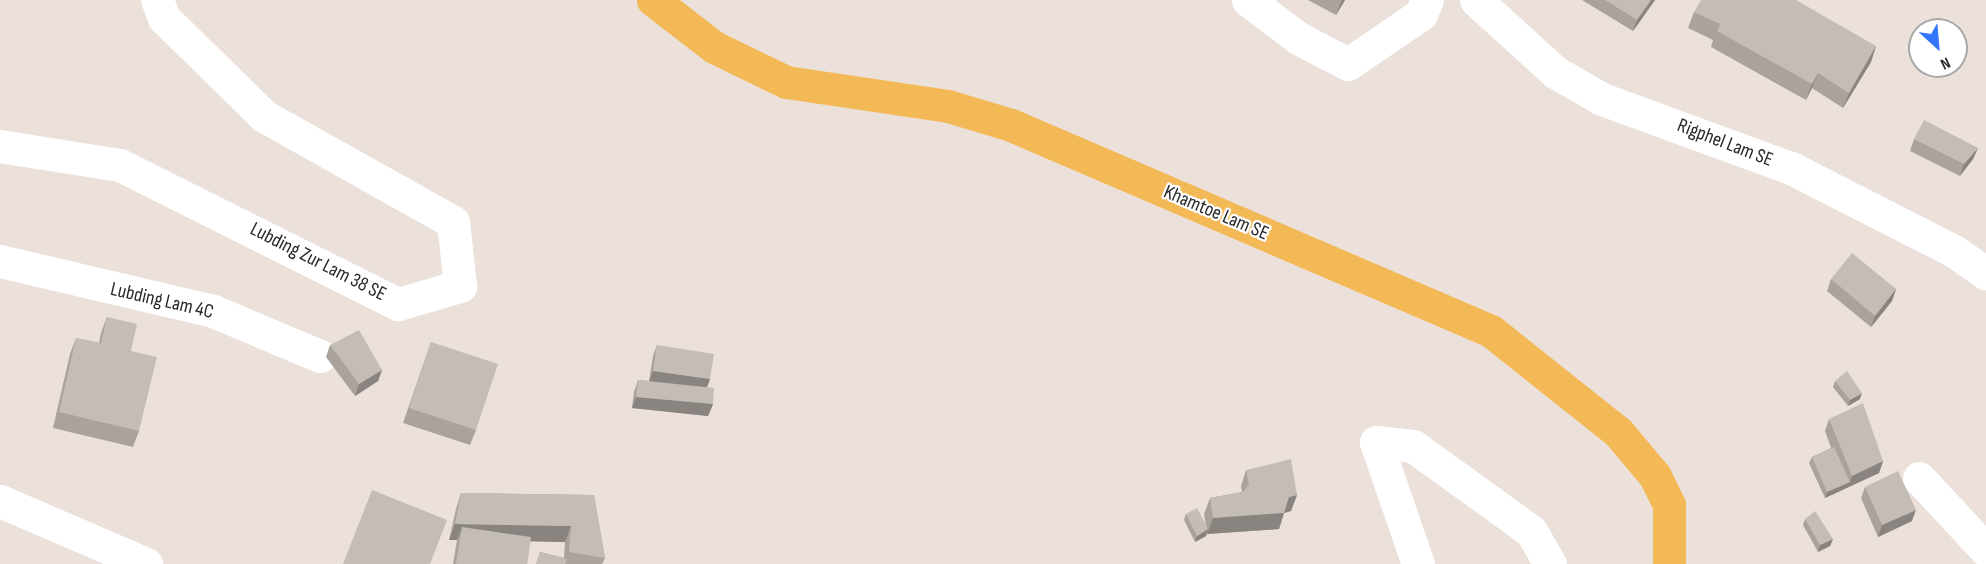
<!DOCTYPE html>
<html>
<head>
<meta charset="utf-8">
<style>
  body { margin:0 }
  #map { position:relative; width:1986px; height:564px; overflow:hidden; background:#ebe1da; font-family:"Sofia Sans Condensed",sans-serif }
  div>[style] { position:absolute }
  .street>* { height:33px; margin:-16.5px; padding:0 16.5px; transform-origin:16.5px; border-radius:16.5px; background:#fff }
  .primary>* { height:33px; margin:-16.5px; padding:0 16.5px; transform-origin:16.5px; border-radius:16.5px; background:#f3b957 }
  .wall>* { inset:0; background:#a9a39c }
  .shaded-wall>* { inset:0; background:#89847f }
  .building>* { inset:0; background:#c4bdb5 }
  span { translate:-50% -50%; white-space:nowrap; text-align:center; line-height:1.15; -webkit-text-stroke:4.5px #fff; paint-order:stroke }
  .street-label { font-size:20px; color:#292929 }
  .north { position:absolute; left:1908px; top:18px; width:60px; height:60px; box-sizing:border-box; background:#fff; border:2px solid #a9a9a9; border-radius:50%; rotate:154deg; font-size:16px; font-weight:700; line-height:24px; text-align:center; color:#292929 }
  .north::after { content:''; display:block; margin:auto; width:21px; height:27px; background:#3476fe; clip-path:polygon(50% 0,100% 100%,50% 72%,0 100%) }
</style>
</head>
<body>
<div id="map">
  <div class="street">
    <div style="left:1248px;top:0;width:63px;rotate:37.2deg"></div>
    <div style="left:1298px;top:38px;width:56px;rotate:27.5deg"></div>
    <div style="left:1348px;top:64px;width:88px;rotate:-34.4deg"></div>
    <div style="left:1421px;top:14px;width:15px;rotate:-67deg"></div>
    <div style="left:1476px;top:0;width:107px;rotate:42.3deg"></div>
    <div style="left:1555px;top:72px;width:54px;rotate:29.9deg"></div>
    <div style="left:1602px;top:99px;width:201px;rotate:20.1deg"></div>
    <div style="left:1791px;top:168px;width:183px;rotate:27deg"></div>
    <div style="left:1954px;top:251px;width:39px;rotate:35deg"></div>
    <div style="left:0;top:146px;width:121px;rotate:9deg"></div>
    <div style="left:120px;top:165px;width:311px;rotate:26.6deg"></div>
    <div style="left:398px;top:304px;width:65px;rotate:-16.2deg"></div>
    <div style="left:460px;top:286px;width:64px;rotate:-96.2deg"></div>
    <div style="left:453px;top:222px;width:217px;rotate:-150.7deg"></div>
    <div style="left:264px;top:116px;width:140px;rotate:-135.6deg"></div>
    <div style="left:164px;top:18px;width:19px;rotate:-111deg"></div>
    <div style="left:0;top:261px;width:219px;rotate:13.2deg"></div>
    <div style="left:213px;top:311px;width:116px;rotate:22.8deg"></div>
    <div style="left:1919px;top:478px;width:98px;rotate:47.1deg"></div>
    <div style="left:0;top:501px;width:159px;rotate:23.3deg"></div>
    <div style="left:1418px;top:564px;width:129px;rotate:-109deg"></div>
    <div style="left:1376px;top:442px;width:37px;rotate:6deg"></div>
    <div style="left:1413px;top:446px;width:145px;rotate:35.8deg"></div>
    <div style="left:1531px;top:531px;width:38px;rotate:60deg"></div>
  </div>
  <div class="primary">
    <div style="left:653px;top:0;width:77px;rotate:37.6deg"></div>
    <div style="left:714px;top:47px;width:80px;rotate:25.9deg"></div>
    <div style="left:786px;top:82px;width:164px;rotate:8.4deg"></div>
    <div style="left:948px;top:106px;width:66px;rotate:16.8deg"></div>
    <div style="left:1011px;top:125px;width:522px;rotate:23.23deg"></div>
    <div style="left:1491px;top:331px;width:162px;rotate:38.5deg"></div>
    <div style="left:1618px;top:432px;width:57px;rotate:49.9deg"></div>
    <div style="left:1655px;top:476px;width:32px;rotate:64deg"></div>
    <div style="left:1669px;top:505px;width:59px;rotate:90deg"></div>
  </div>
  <div class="wall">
    <div style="clip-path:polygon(1308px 0,1345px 0,1336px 15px)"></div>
    <div style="clip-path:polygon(1582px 0,1655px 0,1633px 31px)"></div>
    <div style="clip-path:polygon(1694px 12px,1876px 46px,1871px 62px,1843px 108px,1812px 88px,1806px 100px,1711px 47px,1713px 40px,1688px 28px)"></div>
    <div style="clip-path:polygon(1914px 139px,1978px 148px,1973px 159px,1960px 176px,1910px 151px)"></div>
    <div style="clip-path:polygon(1831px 279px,1896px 289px,1892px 301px,1871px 327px,1827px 291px)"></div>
    <div style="clip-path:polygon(107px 317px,131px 351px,139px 431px,133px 447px,53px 428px,70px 354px,76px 338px,99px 343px,101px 333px)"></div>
    <div style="clip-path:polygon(431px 342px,476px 430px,470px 445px,403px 423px)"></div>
    <div style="clip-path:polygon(330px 345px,382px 370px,378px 381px,355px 396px,326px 357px)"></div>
    <div style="clip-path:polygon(657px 345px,710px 379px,707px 387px,713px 404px,708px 416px,632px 408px,634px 392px,638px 380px,649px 381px,653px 356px)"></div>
    <div style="clip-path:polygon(1835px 381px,1860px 399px,1848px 406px,1833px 387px)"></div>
    <div style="clip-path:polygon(1829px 419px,1883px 461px,1879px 473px,1825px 498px,1809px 463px,1812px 457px,1831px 448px,1825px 431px)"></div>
    <div style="clip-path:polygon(1246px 470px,1297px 495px,1291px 511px,1284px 513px,1279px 529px,1207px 534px,1207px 531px,1206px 536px,1195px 542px,1184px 520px,1186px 514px,1206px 526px,1204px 514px,1210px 498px,1242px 492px,1241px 486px)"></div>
    <div style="clip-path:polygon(1865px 487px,1912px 521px,1878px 537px,1861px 498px)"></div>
    <div style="clip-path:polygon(461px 493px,594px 495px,605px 558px,602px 564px,536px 564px,540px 552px,564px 558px,565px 542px,530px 541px,527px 564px,453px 564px,457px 540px,449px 540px,456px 509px)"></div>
    <div style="clip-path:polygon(1805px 519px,1833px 539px,1830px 546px,1818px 552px,1803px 525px)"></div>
  </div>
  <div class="shaded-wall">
    <div style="clip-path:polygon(1342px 0,1345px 0,1336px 15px)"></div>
    <div style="clip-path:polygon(1651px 0,1655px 0,1633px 31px,1637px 20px)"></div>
    <div style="clip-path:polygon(1876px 46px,1871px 62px,1843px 108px,1849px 93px)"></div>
    <div style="clip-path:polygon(1818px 73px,1812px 88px,1806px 100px,1812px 84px)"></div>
    <div style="clip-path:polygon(1978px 148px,1973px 159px,1960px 176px,1964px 164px)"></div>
    <div style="clip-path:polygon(1896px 289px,1892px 301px,1871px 327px,1875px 316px)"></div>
    <div style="clip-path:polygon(382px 370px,378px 381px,355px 396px,359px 384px)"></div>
    <div style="clip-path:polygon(653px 371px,710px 379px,706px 390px,649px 382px)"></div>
    <div style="clip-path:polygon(1862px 393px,1860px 399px,1848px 406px,1850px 400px)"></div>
    <div style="clip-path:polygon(636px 397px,713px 404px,708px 416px,632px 408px)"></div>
    <div style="clip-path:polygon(1883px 461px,1879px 473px,1825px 498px,1827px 492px,1850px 482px,1852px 476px)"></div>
    <div style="clip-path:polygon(1297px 495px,1291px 511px,1284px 513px,1279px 529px,1207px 534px,1213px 518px)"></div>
    <div style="clip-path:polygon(1916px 510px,1912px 521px,1878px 537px,1882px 525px)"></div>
    <div style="clip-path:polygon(455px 524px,571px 526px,565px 542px,460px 540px,462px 527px,457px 540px,449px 540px)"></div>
    <div style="clip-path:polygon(1208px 529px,1206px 536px,1195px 542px,1197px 536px)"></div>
    <div style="clip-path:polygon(1833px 539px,1830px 546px,1818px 552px,1820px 545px)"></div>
  </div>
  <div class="building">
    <div style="clip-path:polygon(1605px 0,1651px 0,1637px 20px)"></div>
    <div style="clip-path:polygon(1701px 0,1796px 0,1876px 46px,1849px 93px,1818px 73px,1812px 84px,1717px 31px,1720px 24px,1694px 12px)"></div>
    <div style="clip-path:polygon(1924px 120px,1978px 148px,1964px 164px,1914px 139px)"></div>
    <div style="clip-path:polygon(1852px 253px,1896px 289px,1875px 316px,1831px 279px)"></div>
    <div style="clip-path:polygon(107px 317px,137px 324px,131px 351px,157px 357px,139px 431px,59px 412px,76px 338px,101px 343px)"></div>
    <div style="clip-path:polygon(359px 330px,382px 370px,359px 384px,330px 345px)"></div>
    <div style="clip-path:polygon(431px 342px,498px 364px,476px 430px,409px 408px)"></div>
    <div style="clip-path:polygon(657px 345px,714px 354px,710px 379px,653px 371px)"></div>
    <div style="clip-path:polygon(1847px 371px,1862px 393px,1850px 400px,1835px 381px)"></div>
    <div style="clip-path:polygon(638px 380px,714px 388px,713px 404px,636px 397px)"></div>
    <div style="clip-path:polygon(1863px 403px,1883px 461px,1852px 476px,1829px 419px)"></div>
    <div style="clip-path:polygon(1834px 447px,1850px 482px,1827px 492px,1812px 457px)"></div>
    <div style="clip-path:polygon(1291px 459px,1297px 495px,1289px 497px,1284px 513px,1213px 518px,1210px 498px,1243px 492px,1249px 484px,1246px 470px)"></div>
    <div style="clip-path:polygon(1898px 471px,1916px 510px,1882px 525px,1865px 487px)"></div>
    <div style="clip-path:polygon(372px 490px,447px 520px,430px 564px,343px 564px)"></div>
    <div style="clip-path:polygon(461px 493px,594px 495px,605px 558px,569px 552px,571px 526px,455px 524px)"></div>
    <div style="clip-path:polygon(1197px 508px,1208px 529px,1197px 536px,1186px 514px)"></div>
    <div style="clip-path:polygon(1815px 511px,1833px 539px,1820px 545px,1805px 519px)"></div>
    <div style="clip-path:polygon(462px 527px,531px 537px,527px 564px,456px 564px)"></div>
    <div style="clip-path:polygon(540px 552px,567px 559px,565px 564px,536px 564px)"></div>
  </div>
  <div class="street-label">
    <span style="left:1725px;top:143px;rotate:21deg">Rigphel Lam SE</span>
    <span style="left:1216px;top:213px;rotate:23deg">Khamtoe Lam SE</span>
    <span style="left:318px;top:262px;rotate:27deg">Lubding Zur Lam 38 SE</span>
    <span style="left:162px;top:301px;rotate:13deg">Lubding Lam 4C</span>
  </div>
  <div class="north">N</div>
</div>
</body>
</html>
